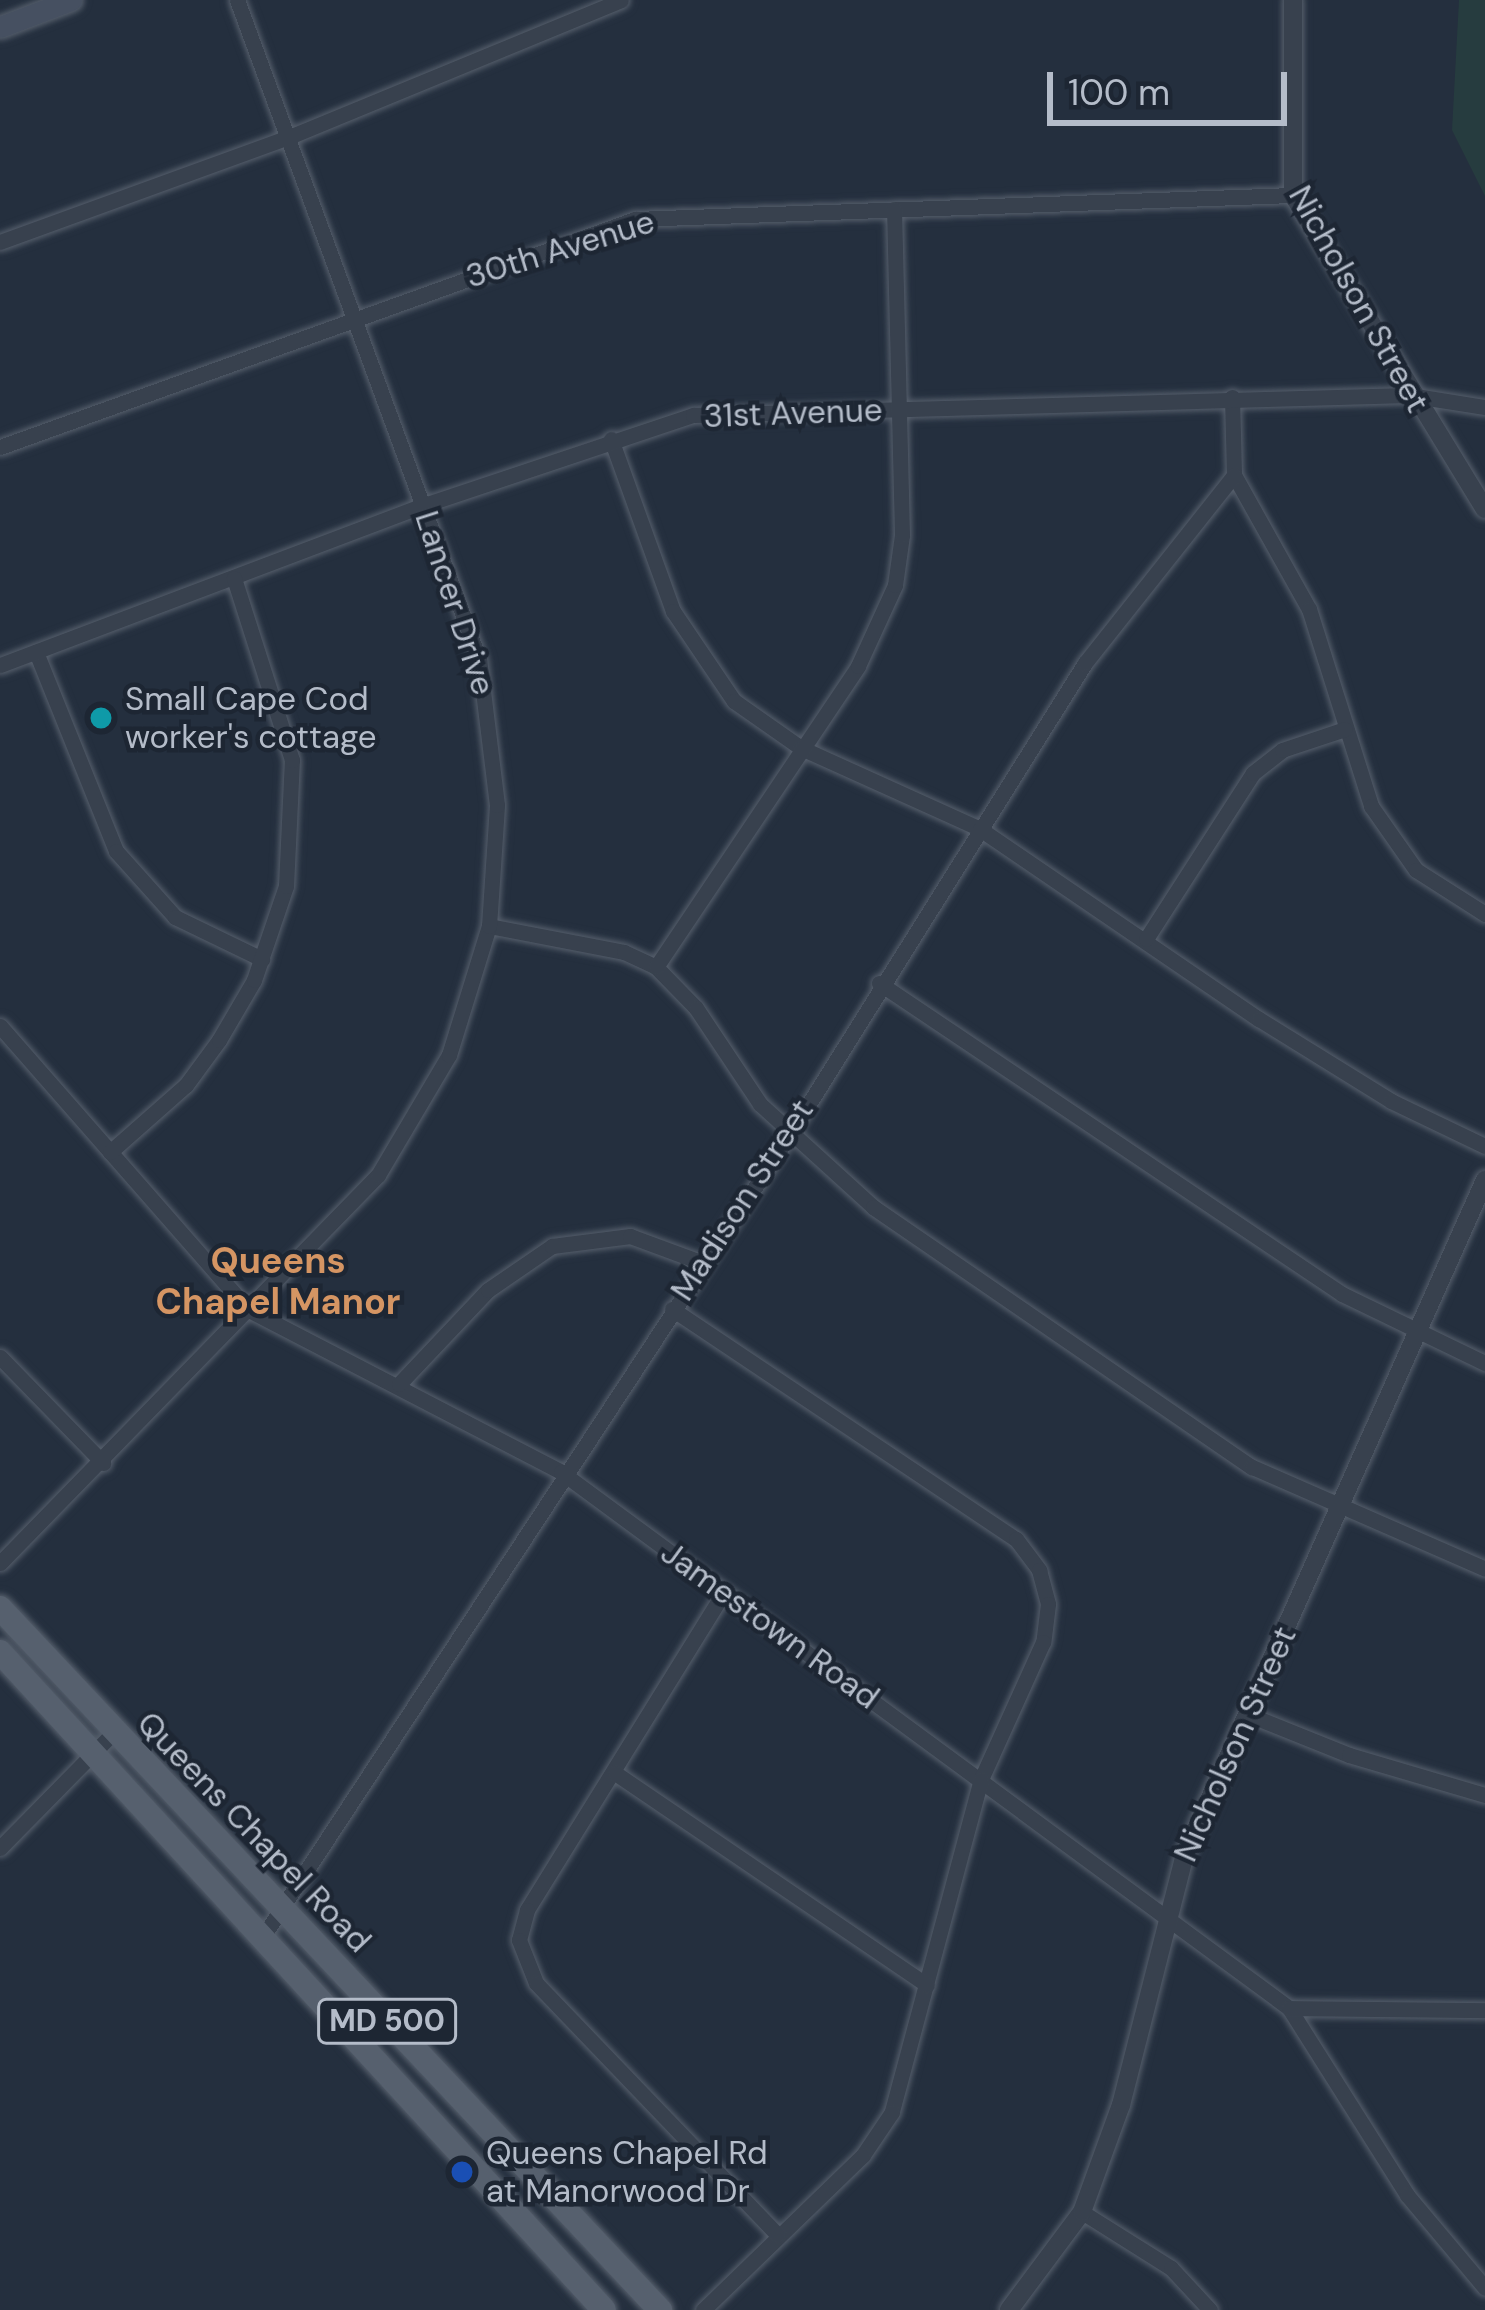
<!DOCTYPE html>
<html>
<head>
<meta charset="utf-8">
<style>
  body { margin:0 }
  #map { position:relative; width:1485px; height:2310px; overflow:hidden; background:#242f3e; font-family:"DM Sans",sans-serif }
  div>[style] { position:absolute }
  .green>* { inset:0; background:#263c3f }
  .roads { filter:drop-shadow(0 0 3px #565f6c) drop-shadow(0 0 3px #565f6c) }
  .minor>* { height:15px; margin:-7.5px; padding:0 7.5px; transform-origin:7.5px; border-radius:7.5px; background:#38414e }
  .tertiary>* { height:18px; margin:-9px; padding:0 9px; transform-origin:9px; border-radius:9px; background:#38414e }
  .secondary>* { height:21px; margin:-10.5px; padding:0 10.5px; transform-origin:10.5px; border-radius:10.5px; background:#465061 }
  .primary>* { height:24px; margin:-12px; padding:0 12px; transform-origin:12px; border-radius:12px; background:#56606e }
  .dots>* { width:33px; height:33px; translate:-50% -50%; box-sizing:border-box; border:6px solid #1d2633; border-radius:50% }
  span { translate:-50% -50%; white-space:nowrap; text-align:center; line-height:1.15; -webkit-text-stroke:9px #1d2633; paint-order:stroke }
  .shield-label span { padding:3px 9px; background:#1d2633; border:3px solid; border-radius:9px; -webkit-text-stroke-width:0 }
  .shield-label { font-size:30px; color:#b4bcc9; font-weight:700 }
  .street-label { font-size:33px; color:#b4bcc9 }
  .poi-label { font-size:33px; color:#b4bcc9 }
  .left { translate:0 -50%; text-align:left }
  .neighbourhood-label { font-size:36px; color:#d59563; font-weight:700 }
  .scale { position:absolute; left:1047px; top:72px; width:240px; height:54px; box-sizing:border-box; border:6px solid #b4bcc9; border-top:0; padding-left:15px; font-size:36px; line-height:42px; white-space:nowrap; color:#b4bcc9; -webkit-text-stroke:9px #1d2633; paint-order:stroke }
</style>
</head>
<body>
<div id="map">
  <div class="green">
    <div style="clip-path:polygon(1459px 0,1485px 0,1485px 196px,1452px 130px)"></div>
  </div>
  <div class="roads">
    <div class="minor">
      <div style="left:0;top:242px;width:307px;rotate:-20deg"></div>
      <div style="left:289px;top:137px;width:359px;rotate:-22.4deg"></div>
      <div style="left:1232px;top:397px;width:78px;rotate:88.5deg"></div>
      <div style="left:1234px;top:475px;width:154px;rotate:60.8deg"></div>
      <div style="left:1309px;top:609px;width:207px;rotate:72.5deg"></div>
      <div style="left:1371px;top:806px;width:78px;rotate:54.9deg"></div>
      <div style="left:1416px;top:870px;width:82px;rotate:32.5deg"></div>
      <div style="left:611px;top:439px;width:183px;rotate:70.2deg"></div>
      <div style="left:673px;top:611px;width:109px;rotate:55.9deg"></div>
      <div style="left:734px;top:701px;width:82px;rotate:35deg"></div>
      <div style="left:801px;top:748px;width:196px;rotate:24.3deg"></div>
      <div style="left:980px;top:829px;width:338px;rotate:34.3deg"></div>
      <div style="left:1259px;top:1019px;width:155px;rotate:31.8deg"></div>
      <div style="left:1391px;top:1101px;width:104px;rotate:25.6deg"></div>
      <div style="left:0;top:447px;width:675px;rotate:-19.75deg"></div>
      <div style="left:635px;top:219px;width:658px;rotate:-2.09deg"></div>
      <div style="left:36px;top:652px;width:214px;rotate:68.1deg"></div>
      <div style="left:116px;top:851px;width:89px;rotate:48.2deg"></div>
      <div style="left:175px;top:917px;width:97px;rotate:25.8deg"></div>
      <div style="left:0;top:665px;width:453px;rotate:-20.7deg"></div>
      <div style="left:424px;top:505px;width:284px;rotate:-18.5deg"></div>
      <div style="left:693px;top:415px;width:716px;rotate:-1.6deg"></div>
      <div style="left:1409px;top:395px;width:77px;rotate:9deg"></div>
      <div style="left:489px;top:926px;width:137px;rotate:10.9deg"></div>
      <div style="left:624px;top:952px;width:35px;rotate:25deg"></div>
      <div style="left:656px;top:967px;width:57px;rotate:45.7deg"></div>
      <div style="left:696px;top:1008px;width:115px;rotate:56.3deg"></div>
      <div style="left:760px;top:1104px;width:153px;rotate:42.3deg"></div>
      <div style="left:873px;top:1207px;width:460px;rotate:34.5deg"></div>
      <div style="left:1252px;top:1467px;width:254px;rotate:23.6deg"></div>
      <div style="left:1146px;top:939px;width:197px;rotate:-57.2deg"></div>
      <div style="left:1253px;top:773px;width:37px;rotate:-38deg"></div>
      <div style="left:1282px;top:750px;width:66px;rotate:-18.4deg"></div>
      <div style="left:656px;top:967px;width:362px;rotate:-56.1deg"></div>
      <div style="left:858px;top:666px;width:89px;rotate:-65.4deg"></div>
      <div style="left:895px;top:585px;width:50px;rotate:-82deg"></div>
      <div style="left:902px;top:535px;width:326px;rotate:-91.4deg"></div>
      <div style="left:879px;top:983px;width:558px;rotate:33.89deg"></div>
      <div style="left:1342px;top:1294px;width:159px;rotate:25.8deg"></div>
      <div style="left:0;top:1026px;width:378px;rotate:48.8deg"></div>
      <div style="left:249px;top:1310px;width:352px;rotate:27.4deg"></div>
      <div style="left:561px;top:1472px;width:904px;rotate:36.36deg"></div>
      <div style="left:1289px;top:2008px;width:221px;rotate:57.7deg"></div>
      <div style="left:1407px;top:2195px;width:121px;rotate:50deg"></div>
      <div style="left:110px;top:1152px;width:101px;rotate:-41.4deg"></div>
      <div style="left:186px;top:1085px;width:56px;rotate:-53.7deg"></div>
      <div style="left:219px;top:1040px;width:69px;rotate:-59.7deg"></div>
      <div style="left:254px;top:980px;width:99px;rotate:-71.2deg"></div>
      <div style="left:286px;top:886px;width:126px;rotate:-87.3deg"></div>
      <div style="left:292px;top:760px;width:191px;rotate:-107.7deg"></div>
      <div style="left:672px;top:1309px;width:414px;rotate:33.8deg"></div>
      <div style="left:1016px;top:1539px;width:39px;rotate:53deg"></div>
      <div style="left:1039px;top:1570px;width:35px;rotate:75deg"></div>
      <div style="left:1048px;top:1604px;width:38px;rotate:97deg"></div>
      <div style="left:1043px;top:1642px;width:150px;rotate:114.3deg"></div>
      <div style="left:981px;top:1779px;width:345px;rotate:105deg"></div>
      <div style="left:892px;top:2112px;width:52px;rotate:124deg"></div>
      <div style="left:863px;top:2155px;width:223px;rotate:135.9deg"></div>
      <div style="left:0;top:1357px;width:148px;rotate:45.8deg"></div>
      <div style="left:399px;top:1384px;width:129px;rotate:-46.6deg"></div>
      <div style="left:488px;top:1290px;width:78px;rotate:-34.5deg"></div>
      <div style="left:552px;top:1246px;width:79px;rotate:-7.3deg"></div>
      <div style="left:630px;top:1236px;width:78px;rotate:20.3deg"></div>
      <div style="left:0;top:1563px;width:542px;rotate:-45.75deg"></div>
      <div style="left:378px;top:1175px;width:139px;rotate:-59.4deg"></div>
      <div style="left:449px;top:1055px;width:135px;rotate:-72.8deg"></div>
      <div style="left:489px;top:926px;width:121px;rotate:-86.2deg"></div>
      <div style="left:497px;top:805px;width:147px;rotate:-97deg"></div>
      <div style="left:479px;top:659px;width:702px;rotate:-110.16deg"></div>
      <div style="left:724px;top:1592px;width:374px;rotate:121.8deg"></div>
      <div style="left:527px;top:1910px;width:31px;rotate:105deg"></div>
      <div style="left:519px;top:1940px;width:46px;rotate:68.4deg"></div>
      <div style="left:536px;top:1983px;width:349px;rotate:46.2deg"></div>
      <div style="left:1247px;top:1714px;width:110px;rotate:21.9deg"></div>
      <div style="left:1349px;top:1755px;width:142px;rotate:16.4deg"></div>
      <div style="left:615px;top:1773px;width:377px;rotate:34.2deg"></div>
      <div style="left:0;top:1848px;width:161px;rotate:-45.5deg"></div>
      <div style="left:264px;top:1935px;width:958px;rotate:-56.71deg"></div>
      <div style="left:790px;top:1134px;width:556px;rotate:-57.94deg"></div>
      <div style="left:1085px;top:663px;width:240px;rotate:-51.6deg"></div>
      <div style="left:1289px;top:2008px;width:196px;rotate:0.6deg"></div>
      <div style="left:1082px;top:2212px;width:105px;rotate:32.2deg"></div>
      <div style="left:1171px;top:2268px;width:57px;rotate:47.1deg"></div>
    </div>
    <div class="tertiary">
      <div style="left:1293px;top:0;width:195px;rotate:90deg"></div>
      <div style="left:1293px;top:195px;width:368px;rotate:58.6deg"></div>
      <div style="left:1009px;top:2310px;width:122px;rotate:-53.3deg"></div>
      <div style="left:1082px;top:2212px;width:114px;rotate:-70deg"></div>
      <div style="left:1121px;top:2105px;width:259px;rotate:-75.7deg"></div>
      <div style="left:1185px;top:1854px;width:738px;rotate:-66.01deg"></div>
    </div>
    <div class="secondary">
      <div style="left:0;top:27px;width:76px;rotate:-20.8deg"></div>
    </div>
    <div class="primary">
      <div style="left:0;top:1608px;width:964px;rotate:46.77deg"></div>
      <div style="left:0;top:1652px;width:893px;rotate:47.45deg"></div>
    </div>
  </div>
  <div class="dots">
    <div style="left:101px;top:718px;background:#0f9aa8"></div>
    <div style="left:462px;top:2172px;background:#1a4fb4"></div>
  </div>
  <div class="shield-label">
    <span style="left:387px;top:2021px">MD 500</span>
  </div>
  <div class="street-label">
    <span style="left:560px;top:249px;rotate:-17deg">30th Avenue</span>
    <span style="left:1359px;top:299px;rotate:61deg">Nicholson Street</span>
    <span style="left:793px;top:413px;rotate:-2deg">31st Avenue</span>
    <span style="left:455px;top:603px;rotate:72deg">Lancer Drive</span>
    <span style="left:742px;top:1200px;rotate:-57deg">Madison Street</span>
    <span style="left:770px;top:1625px;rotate:36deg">Jamestown Road</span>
    <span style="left:1235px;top:1744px;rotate:-66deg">Nicholson Street</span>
    <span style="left:254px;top:1832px;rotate:46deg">Queens Chapel Road</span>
  </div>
  <div class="poi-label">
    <span class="left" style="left:125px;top:718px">Small Cape Cod<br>worker's cottage</span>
    <span class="left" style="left:486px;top:2172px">Queens Chapel Rd<br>at Manorwood Dr</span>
  </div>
  <div class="neighbourhood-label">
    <span style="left:278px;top:1281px">Queens<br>Chapel Manor</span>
  </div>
  <div class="scale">100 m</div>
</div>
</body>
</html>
